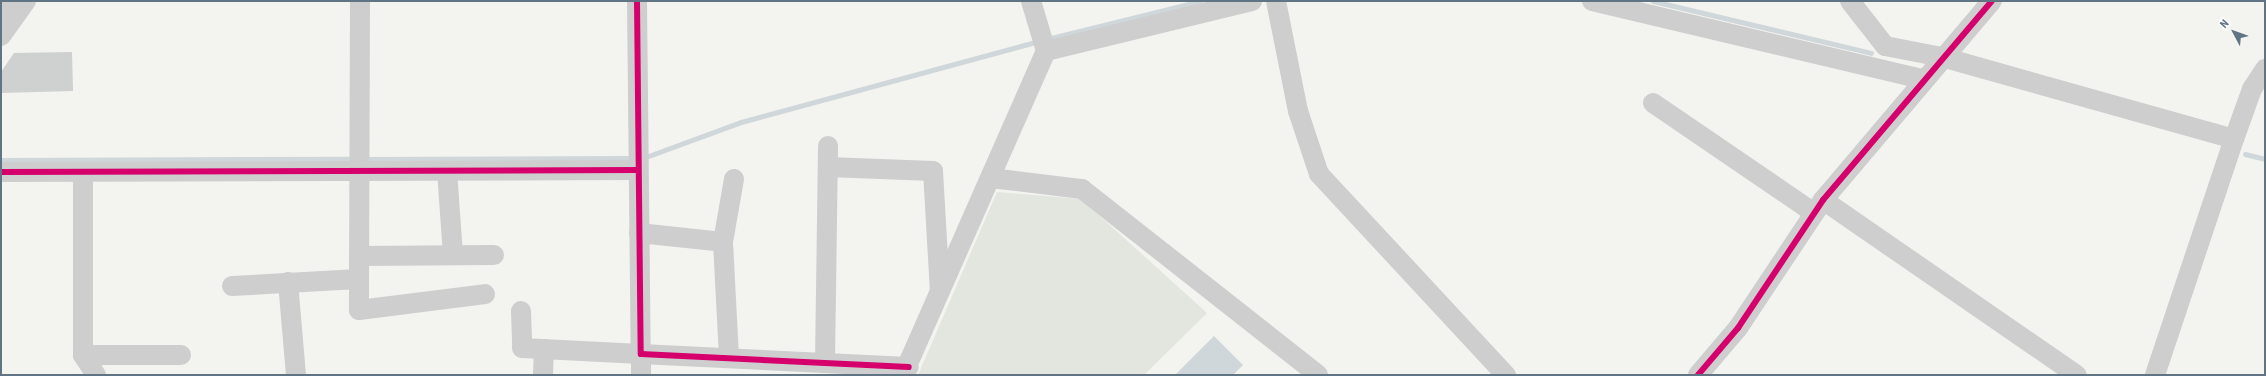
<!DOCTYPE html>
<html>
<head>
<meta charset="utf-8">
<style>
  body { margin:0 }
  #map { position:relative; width:2266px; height:376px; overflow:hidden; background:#f3f3f0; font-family:"Roboto Condensed",sans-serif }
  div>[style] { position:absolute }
  .green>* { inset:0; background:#e2e6de }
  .water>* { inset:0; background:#cfd7da }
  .stream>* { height:5px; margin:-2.5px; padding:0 2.5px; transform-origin:2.5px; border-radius:2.5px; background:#cfd7da }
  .building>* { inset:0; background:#cfd0d0 }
  .minor>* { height:20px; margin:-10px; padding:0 10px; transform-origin:10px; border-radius:10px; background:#cececf }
  .cycleway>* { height:6px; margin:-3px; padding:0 3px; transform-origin:3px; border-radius:3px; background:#d6006c }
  span { translate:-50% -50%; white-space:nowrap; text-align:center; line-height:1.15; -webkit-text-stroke:4px #fff; paint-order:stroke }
  .frame { position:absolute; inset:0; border:2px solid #607483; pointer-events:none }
  .north { position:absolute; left:2214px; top:12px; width:40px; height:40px; -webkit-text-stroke:3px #fff; paint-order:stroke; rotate:311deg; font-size:11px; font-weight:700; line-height:16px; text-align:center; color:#607483 }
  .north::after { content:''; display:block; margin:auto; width:14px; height:18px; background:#607483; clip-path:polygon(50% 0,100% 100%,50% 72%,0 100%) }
</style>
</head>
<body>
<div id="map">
  <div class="green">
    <div style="clip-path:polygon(997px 192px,1081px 199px,1207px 313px,1144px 375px,918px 375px)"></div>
  </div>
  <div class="water">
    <div style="clip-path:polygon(1214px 336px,1243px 365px,1233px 375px,1175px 375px)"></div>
  </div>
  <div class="stream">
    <div style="left:1653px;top:1px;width:224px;rotate:13.4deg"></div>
    <div style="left:1047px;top:39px;width:158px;rotate:-13.9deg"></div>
    <div style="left:2245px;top:154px;width:21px;rotate:14deg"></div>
    <div style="left:643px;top:158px;width:104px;rotate:-20.2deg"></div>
    <div style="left:741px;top:122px;width:309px;rotate:-15.2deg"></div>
    <div style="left:363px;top:159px;width:272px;rotate:-0.2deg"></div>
    <div style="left:1px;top:160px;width:354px;rotate:-0.2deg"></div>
  </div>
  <div class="building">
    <div style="clip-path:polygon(72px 52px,73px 91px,1px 93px,1px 72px,14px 53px)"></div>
  </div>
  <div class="minor">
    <div style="left:360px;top:1px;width:309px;rotate:90.2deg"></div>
    <div style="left:359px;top:310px;width:127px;rotate:-7.2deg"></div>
    <div style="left:637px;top:1px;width:353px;rotate:89.4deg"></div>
    <div style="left:641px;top:354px;width:268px;rotate:2.8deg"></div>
    <div style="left:1276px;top:1px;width:112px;rotate:78.7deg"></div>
    <div style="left:1298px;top:111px;width:66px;rotate:71.6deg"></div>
    <div style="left:1319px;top:174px;width:275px;rotate:47.1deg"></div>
    <div style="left:1592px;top:1px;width:339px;rotate:13.3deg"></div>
    <div style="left:1850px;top:1px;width:57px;rotate:52.1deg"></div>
    <div style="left:1885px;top:46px;width:58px;rotate:10.9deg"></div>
    <div style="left:1942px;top:57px;width:303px;rotate:15.7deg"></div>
    <div style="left:1px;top:9px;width:10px;rotate:-53deg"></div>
    <div style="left:1px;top:36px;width:43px;rotate:-54.5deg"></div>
    <div style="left:1046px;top:51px;width:212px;rotate:-13.6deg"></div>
    <div style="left:1653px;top:103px;width:195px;rotate:34.3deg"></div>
    <div style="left:828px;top:167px;width:105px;rotate:2.2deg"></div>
    <div style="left:933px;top:171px;width:120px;rotate:86.7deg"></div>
    <div style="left:447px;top:171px;width:84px;rotate:85.9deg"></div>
    <div style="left:1px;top:172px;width:636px;rotate:-0.18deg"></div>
    <div style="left:83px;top:173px;width:182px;rotate:90deg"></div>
    <div style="left:83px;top:355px;width:24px;rotate:57deg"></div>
    <div style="left:991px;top:178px;width:92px;rotate:6.9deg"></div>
    <div style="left:1082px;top:189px;width:300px;rotate:38.2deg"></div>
    <div style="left:1823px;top:200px;width:308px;rotate:34.6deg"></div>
    <div style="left:639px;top:233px;width:84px;rotate:6.1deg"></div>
    <div style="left:359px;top:256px;width:135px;rotate:-0.4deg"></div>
    <div style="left:288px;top:282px;width:93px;rotate:85.1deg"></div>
    <div style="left:232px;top:286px;width:127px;rotate:-3.2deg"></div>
    <div style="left:521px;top:311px;width:37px;rotate:88deg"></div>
    <div style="left:522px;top:348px;width:119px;rotate:2.9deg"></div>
    <div style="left:641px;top:354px;width:21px;rotate:90deg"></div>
    <div style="left:83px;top:355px;width:98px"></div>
    <div style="left:729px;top:357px;width:115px;rotate:-93deg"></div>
    <div style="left:723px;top:242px;width:64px;rotate:-80.1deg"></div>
    <div style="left:825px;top:363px;width:217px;rotate:-89.2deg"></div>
    <div style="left:543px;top:375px;width:26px;rotate:-88deg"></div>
    <div style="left:903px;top:375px;width:354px;rotate:-66.2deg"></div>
    <div style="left:1046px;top:51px;width:52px;rotate:-106.7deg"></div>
    <div style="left:1698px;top:375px;width:62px;rotate:-49.6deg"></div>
    <div style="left:1738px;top:328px;width:154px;rotate:-56.4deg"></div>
    <div style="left:1823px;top:200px;width:261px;rotate:-49.7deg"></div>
    <div style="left:2155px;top:375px;width:249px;rotate:-71.5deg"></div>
    <div style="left:2234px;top:139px;width:53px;rotate:-70.2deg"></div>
    <div style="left:2252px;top:89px;width:24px;rotate:-57deg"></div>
  </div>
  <div class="cycleway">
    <div style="left:637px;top:1px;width:353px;rotate:89.4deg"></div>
    <div style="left:641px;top:354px;width:268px;rotate:2.8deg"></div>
    <div style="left:1px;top:172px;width:636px;rotate:-0.18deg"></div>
    <div style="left:1698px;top:375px;width:62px;rotate:-49.6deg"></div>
    <div style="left:1738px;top:328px;width:154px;rotate:-56.4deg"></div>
    <div style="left:1823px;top:200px;width:261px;rotate:-49.7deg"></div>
  </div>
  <div class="frame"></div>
  <div class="north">N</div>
</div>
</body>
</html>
